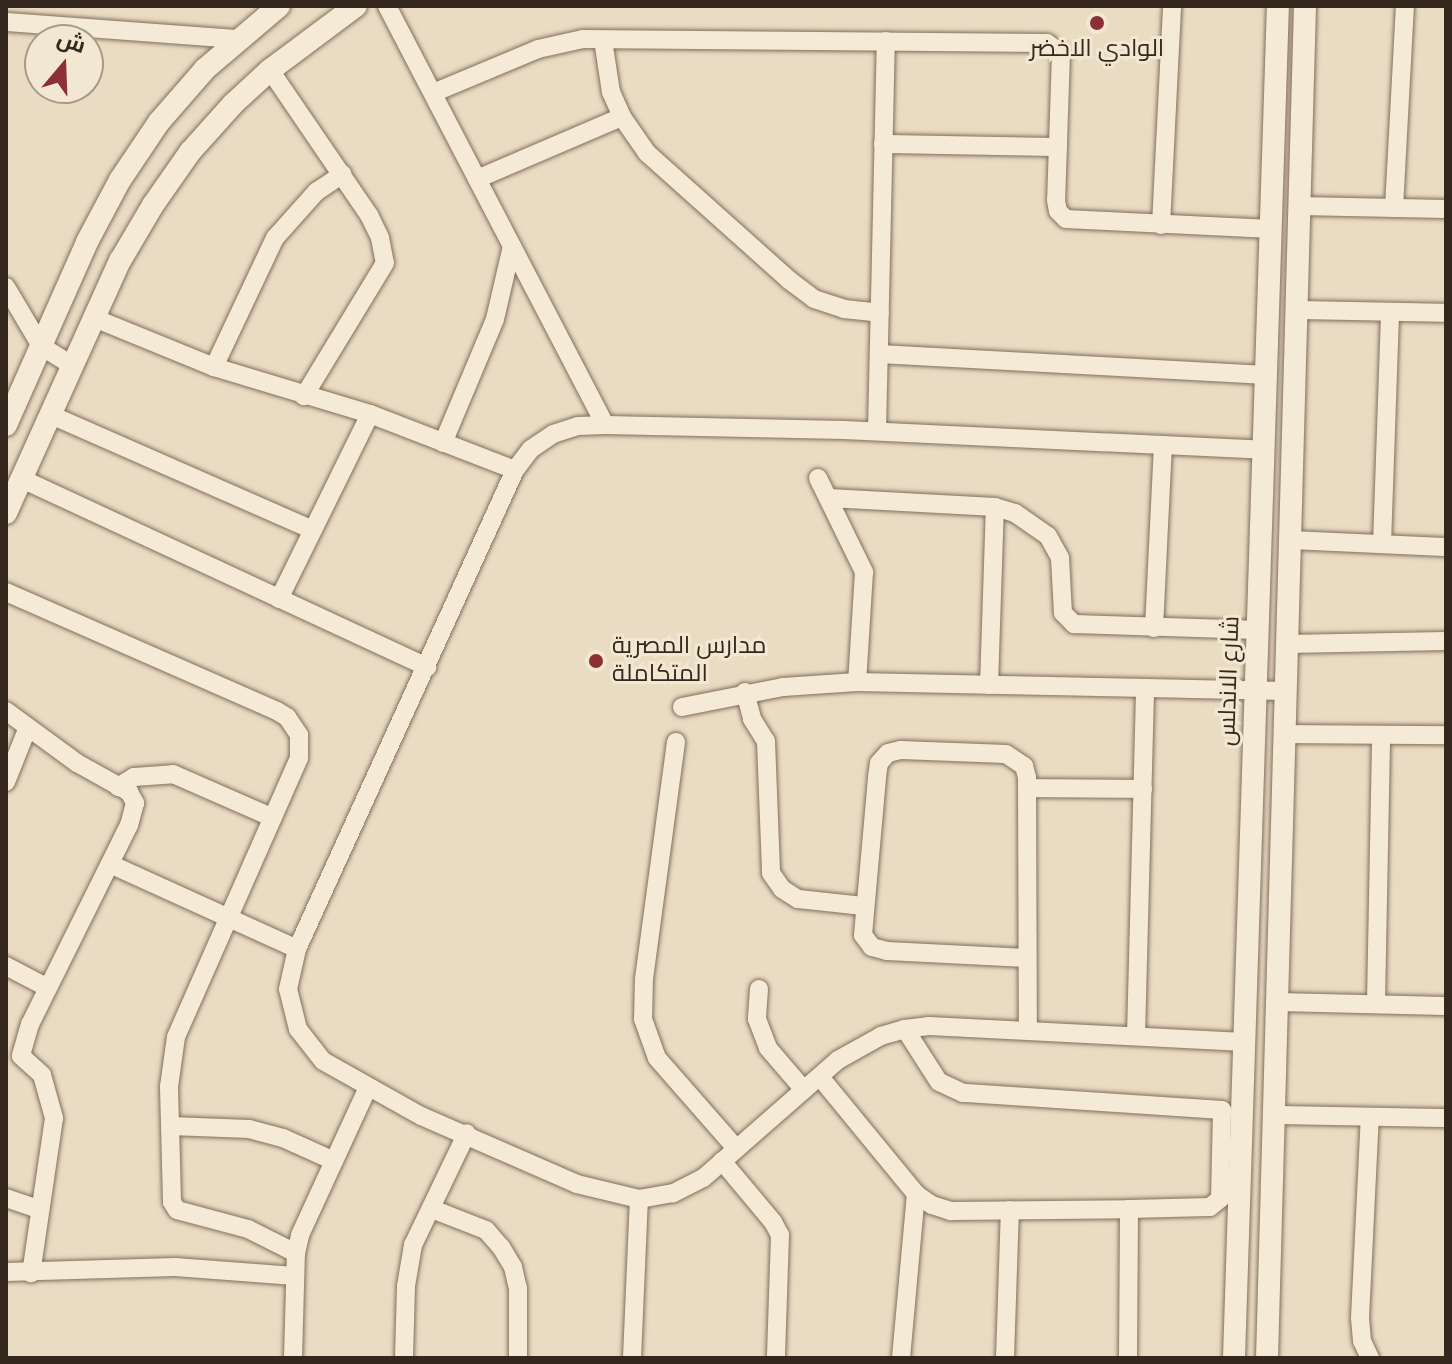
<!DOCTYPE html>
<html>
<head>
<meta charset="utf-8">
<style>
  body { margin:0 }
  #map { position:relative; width:1452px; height:1364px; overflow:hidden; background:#e9dcc3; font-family:Spectral,Cairo,serif }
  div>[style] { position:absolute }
  .roads { filter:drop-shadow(0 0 2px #826e5b) drop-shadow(0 0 2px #826e5b) }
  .minor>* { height:18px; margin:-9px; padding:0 9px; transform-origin:9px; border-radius:9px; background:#f5ead5 }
  .tertiary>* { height:22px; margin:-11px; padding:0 11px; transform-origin:11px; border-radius:11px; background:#f5ead5 }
  .dots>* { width:22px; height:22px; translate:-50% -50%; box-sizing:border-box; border:4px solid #f2e7d1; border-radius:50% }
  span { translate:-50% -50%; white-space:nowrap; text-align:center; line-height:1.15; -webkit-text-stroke:6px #f2e7d1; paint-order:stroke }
  .poi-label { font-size:24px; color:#33271e }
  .left { translate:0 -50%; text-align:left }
  .street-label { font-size:24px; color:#33271e }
  .frame { position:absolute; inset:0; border:8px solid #33271e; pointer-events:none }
  .north { position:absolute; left:24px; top:24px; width:80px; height:80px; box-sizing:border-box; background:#f2e7d1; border:2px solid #a69a89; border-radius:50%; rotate:19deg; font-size:22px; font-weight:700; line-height:32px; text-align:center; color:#33271e }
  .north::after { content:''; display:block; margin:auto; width:28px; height:36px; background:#8b3135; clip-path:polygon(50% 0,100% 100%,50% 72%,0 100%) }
</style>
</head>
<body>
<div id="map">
  <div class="roads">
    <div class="minor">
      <div style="left:387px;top:6px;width:472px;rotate:62.5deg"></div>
      <div style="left:6px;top:22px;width:232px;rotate:4.2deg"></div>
      <div style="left:603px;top:40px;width:53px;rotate:81.3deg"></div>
      <div style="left:611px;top:92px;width:27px;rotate:66deg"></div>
      <div style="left:622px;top:117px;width:44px;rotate:55.2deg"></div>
      <div style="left:647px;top:153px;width:191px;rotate:41.8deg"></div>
      <div style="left:789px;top:280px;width:31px;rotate:37deg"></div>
      <div style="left:814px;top:299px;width:32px;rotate:18deg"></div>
      <div style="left:844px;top:309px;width:36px;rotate:6deg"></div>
      <div style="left:270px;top:70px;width:176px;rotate:55.7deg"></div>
      <div style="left:369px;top:215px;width:25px;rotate:64deg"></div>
      <div style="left:380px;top:238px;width:25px;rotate:79deg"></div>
      <div style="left:385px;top:263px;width:156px;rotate:121.3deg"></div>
      <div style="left:433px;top:93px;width:114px;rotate:-22.7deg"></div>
      <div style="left:538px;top:49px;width:46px;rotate:-12.5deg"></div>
      <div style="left:583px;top:39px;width:464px;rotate:0.5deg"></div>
      <div style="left:1047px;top:43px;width:17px;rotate:36deg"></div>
      <div style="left:1061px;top:53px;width:147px;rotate:91.9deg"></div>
      <div style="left:1056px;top:200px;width:11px;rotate:80deg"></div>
      <div style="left:1058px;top:211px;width:11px;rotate:45deg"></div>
      <div style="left:1066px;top:219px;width:205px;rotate:2.8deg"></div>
      <div style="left:883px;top:144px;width:175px;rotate:1deg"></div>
      <div style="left:477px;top:179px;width:158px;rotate:-23.2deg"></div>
      <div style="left:1299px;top:206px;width:147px;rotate:1.2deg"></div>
      <div style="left:1394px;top:208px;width:202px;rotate:-86.9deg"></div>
      <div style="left:1161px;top:225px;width:219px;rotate:-87.1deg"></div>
      <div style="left:6px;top:287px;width:69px;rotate:59.3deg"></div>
      <div style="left:41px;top:346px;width:38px;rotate:32deg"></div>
      <div style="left:1296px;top:310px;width:150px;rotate:1.1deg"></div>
      <div style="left:94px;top:318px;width:130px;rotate:22.2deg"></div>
      <div style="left:214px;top:367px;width:163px;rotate:16.8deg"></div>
      <div style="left:370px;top:414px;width:155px;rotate:21.1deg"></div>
      <div style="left:879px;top:354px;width:388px;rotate:3.1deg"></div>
      <div style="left:214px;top:367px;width:143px;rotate:-64.7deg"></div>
      <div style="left:275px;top:238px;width:62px;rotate:-48.3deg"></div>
      <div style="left:316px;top:192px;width:32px;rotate:-34deg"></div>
      <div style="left:51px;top:415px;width:286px;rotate:23.7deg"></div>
      <div style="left:877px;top:431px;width:390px;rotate:-88.7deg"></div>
      <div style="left:443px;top:443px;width:134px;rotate:-67.2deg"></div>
      <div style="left:495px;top:319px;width:75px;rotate:-76.9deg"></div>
      <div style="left:818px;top:478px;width:105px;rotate:63.9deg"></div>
      <div style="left:864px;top:572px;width:110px;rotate:93.6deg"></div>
      <div style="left:22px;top:479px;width:447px;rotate:24.9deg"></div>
      <div style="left:829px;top:498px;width:166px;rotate:3.1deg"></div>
      <div style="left:995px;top:507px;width:21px;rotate:17deg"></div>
      <div style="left:1015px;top:513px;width:40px;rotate:34.9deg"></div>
      <div style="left:1048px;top:536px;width:25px;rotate:61deg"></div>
      <div style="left:1060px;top:558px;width:55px;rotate:86.9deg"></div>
      <div style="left:1063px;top:613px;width:16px;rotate:45deg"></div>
      <div style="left:1074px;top:624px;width:184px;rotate:1.9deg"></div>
      <div style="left:1289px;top:540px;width:157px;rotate:2.6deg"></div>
      <div style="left:1382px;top:544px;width:232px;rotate:-88deg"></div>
      <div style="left:6px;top:592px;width:296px;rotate:23.7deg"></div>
      <div style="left:277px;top:711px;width:12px;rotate:31deg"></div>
      <div style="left:287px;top:717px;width:22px;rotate:56deg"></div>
      <div style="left:299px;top:735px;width:23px;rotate:90deg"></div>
      <div style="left:299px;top:758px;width:305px;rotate:113.8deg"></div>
      <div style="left:176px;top:1037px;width:50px;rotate:98deg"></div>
      <div style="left:169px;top:1087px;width:115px;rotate:88.5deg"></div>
      <div style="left:172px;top:1202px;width:9px;rotate:58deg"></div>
      <div style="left:177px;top:1210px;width:73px;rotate:15deg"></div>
      <div style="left:248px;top:1229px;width:54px;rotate:26.6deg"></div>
      <div style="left:279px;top:599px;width:206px;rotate:-63.8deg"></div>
      <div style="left:1154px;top:628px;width:183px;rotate:-87.2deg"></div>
      <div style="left:1287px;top:644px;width:159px;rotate:-1.1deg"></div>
      <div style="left:989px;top:685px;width:178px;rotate:-88.1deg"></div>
      <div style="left:745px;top:692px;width:28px;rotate:75deg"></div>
      <div style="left:752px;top:719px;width:26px;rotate:58deg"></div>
      <div style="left:766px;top:741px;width:132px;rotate:87.8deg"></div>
      <div style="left:771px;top:873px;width:19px;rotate:55deg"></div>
      <div style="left:782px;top:889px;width:19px;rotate:32deg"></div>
      <div style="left:798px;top:899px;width:66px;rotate:6.1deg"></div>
      <div style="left:682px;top:707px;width:103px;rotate:-11.2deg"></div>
      <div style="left:783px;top:687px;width:74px;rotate:-3.9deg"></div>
      <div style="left:857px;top:682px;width:428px;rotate:1.2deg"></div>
      <div style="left:6px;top:711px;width:88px;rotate:36.2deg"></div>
      <div style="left:77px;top:763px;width:60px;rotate:29.1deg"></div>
      <div style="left:129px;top:792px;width:13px;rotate:61deg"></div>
      <div style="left:135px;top:803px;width:23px;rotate:105deg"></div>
      <div style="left:129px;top:825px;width:222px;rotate:116.4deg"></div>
      <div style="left:30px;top:1024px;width:33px;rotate:106deg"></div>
      <div style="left:21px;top:1056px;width:28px;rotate:42deg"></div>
      <div style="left:42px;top:1075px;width:45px;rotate:74.4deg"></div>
      <div style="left:54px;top:1118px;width:157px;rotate:98.4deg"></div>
      <div style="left:1284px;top:734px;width:162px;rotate:0.4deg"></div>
      <div style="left:676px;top:742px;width:238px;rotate:97.7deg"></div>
      <div style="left:644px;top:978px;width:41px;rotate:91.4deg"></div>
      <div style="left:643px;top:1019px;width:41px;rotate:70.3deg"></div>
      <div style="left:657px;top:1058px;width:118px;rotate:48.8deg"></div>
      <div style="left:6px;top:782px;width:59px;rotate:-68.2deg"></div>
      <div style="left:118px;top:787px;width:19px;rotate:-32deg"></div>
      <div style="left:134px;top:777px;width:39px;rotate:-4deg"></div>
      <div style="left:173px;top:774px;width:109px;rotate:23.7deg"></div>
      <div style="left:1027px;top:788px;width:116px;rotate:0.5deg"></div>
      <div style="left:110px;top:864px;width:205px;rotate:24.4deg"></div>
      <div style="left:1026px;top:958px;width:139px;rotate:-177.1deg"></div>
      <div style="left:887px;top:951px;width:16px;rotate:-165deg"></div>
      <div style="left:872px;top:947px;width:15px;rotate:-127deg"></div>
      <div style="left:863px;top:935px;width:159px;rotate:-84.9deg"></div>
      <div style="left:877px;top:777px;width:14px;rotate:-82deg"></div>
      <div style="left:879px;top:763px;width:13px;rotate:-48deg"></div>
      <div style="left:888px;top:753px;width:13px;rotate:-13deg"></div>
      <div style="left:901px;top:750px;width:105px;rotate:2.2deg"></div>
      <div style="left:1006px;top:754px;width:22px;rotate:34deg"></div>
      <div style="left:1024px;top:766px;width:11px;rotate:75deg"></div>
      <div style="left:1027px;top:777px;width:253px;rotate:89.8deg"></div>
      <div style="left:6px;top:966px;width:47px;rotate:27.6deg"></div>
      <div style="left:759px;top:989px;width:30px;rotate:94deg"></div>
      <div style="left:757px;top:1019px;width:31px;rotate:69deg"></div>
      <div style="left:768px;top:1048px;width:55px;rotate:49.4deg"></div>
      <div style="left:1277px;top:1002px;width:169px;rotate:1.4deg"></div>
      <div style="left:1376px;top:1003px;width:268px;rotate:-88.9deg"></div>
      <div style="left:1136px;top:1036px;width:347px;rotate:-88.5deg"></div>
      <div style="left:1244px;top:1042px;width:315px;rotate:-177.1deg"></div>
      <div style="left:929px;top:1026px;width:24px;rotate:173deg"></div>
      <div style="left:905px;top:1029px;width:25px;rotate:164deg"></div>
      <div style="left:881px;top:1036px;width:49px;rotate:150.8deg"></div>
      <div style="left:838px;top:1060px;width:179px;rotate:138.8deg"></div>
      <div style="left:703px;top:1178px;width:34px;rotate:153deg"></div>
      <div style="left:673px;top:1193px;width:35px;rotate:170deg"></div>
      <div style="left:639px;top:1199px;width:64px;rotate:-166.4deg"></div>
      <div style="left:577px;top:1184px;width:170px;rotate:-156.4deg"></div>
      <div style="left:421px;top:1116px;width:112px;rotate:-150.7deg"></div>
      <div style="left:323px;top:1061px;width:41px;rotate:-128deg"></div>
      <div style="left:298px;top:1029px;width:41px;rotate:-104deg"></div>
      <div style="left:288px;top:989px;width:41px;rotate:-77.3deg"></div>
      <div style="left:297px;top:949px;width:526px;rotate:-65.53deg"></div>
      <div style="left:515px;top:470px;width:26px;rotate:-53deg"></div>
      <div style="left:531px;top:449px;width:27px;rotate:-34deg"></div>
      <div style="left:553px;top:434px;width:26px;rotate:-18deg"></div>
      <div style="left:578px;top:426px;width:27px;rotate:-2deg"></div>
      <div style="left:605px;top:425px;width:239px;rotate:1.2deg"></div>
      <div style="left:844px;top:430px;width:420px;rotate:2.7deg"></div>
      <div style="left:820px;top:1077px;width:151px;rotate:50.6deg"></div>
      <div style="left:916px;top:1194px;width:19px;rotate:35deg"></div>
      <div style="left:932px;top:1205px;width:20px;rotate:18deg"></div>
      <div style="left:951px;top:1211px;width:178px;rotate:-0.6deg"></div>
      <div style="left:1129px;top:1209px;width:81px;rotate:-1.4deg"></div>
      <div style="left:1210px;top:1207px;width:13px;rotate:-39deg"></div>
      <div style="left:1220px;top:1199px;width:89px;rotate:-88.7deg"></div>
      <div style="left:1222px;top:1110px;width:260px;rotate:-176.2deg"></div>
      <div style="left:963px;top:1093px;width:26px;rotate:-155deg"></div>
      <div style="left:939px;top:1082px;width:63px;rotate:-122.7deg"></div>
      <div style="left:1274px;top:1115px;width:172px;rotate:1deg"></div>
      <div style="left:171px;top:1126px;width:78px;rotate:2.2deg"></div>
      <div style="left:249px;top:1129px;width:35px;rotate:15deg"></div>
      <div style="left:283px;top:1138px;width:56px;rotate:24.3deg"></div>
      <div style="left:722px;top:1161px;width:80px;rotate:50.1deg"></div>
      <div style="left:773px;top:1222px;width:15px;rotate:62deg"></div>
      <div style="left:780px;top:1235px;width:123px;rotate:91.9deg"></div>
      <div style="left:6px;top:1198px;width:34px;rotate:19deg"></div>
      <div style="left:432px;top:1209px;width:58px;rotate:21.3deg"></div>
      <div style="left:486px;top:1230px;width:23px;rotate:49deg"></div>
      <div style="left:501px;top:1247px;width:23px;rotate:59deg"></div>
      <div style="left:513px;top:1267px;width:22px;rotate:77deg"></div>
      <div style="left:518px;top:1288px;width:70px;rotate:90deg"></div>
      <div style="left:6px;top:1272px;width:169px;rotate:-1.7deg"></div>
      <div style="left:175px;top:1267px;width:120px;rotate:4.3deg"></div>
      <div style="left:293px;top:1358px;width:105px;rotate:-88.4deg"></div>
      <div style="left:296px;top:1253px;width:18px;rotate:-77deg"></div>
      <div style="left:300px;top:1235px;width:163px;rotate:-65.3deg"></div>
      <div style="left:404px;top:1358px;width:72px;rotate:-88.4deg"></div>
      <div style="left:406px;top:1286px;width:42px;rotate:-80.3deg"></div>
      <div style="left:413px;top:1245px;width:124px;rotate:-64.3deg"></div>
      <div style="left:632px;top:1358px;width:159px;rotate:-87.5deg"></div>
      <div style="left:901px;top:1358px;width:165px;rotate:-84.8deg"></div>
      <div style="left:1005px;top:1358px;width:148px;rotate:-88.1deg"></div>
      <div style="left:1128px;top:1358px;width:149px;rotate:-89.6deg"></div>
      <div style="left:1370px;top:1358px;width:19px;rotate:-115deg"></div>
      <div style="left:1362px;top:1341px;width:23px;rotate:-95deg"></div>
      <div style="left:1360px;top:1318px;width:201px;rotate:-87.2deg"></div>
    </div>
    <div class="tertiary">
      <div style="left:6px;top:425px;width:200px;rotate:-66.1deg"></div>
      <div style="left:87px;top:242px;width:70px;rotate:-62deg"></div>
      <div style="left:120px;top:180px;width:70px;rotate:-56.1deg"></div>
      <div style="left:159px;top:122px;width:70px;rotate:-49deg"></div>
      <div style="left:205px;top:69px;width:97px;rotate:-40.4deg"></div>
      <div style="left:6px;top:513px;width:277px;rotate:-65.7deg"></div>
      <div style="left:120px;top:261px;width:65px;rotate:-59.5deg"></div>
      <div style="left:153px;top:205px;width:65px;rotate:-55.1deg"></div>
      <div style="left:190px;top:152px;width:64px;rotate:-48.1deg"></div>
      <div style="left:233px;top:104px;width:50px;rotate:-42.6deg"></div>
      <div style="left:270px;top:70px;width:107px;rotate:-36.7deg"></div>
      <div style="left:1234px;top:1358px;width:1353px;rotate:-88.14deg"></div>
      <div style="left:1267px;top:1358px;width:1353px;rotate:-88.39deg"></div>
    </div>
  </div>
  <div class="dots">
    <div style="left:1097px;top:23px;background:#8b3135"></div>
    <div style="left:596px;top:661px;background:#8b3135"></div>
  </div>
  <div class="poi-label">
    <span style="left:1097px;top:50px">الوادي الاخضر</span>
    <span class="left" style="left:612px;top:661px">مدارس المصرية<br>المتكاملة</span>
  </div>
  <div class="street-label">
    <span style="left:1230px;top:681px;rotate:-88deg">شارع الاندلس</span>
  </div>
  <div class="frame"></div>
  <div class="north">ش</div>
</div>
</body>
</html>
